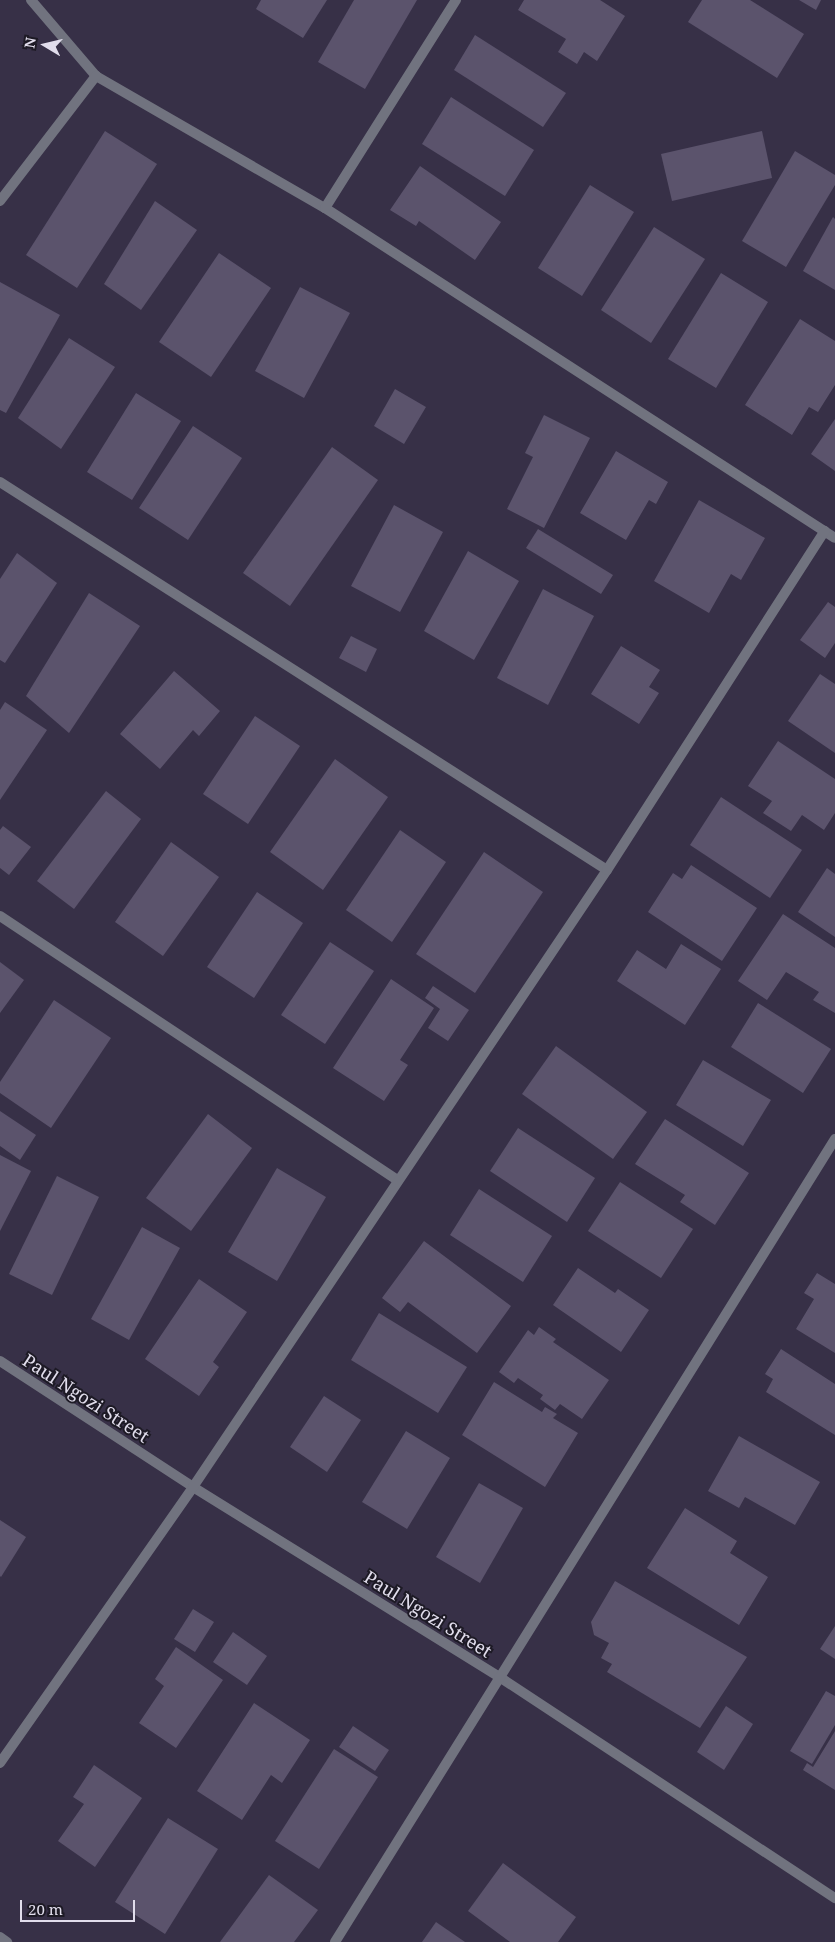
<!DOCTYPE html>
<html>
<head>
<meta charset="utf-8">
<style>
  body { margin:0 }
  #map { position:relative; width:835px; height:1942px; overflow:hidden; background:#373047; font-family:"Noto Serif",serif }
  div>[style] { position:absolute }
  .building>* { inset:0; background:#5b536c }
  .street>* { height:10px; margin:-5px; padding:0 5px; transform-origin:5px; border-radius:5px; background:#71737f }
  span { translate:-50% -50%; white-space:nowrap; text-align:center; line-height:1.15; -webkit-text-stroke:4px #1d1a25; paint-order:stroke }
  .street-label { font-size:18px; color:#e1ddec }
  .north { position:absolute; left:20px; top:20px; width:50px; height:50px; -webkit-text-stroke:4px #1d1a25; paint-order:stroke; rotate:279deg; font-size:14px; font-weight:700; line-height:20px; text-align:center; color:#e1ddec }
  .north::after { content:''; display:block; margin:auto; width:18px; height:22px; background:#e1ddec; clip-path:polygon(50% 0,100% 100%,50% 72%,0 100%) }
  .scale { position:absolute; left:20px; top:1900px; width:115px; height:22px; box-sizing:border-box; border:2px solid #e1ddec; border-top:0; padding-left:6px; font-size:15px; line-height:18px; white-space:nowrap; color:#e1ddec; -webkit-text-stroke:4px #1d1a25; paint-order:stroke }
</style>
</head>
<body>
<div id="map">
  <div class="building">
    <div style="clip-path:polygon(261px 0,327px 0,303px 38px,256px 9px)"></div>
    <div style="clip-path:polygon(354px 0,417px 0,365px 89px,318px 62px)"></div>
    <div style="clip-path:polygon(524px 0,600px 0,625px 16px,597px 61px,584px 52px,577px 64px,558px 52px,566px 39px,518px 10px)"></div>
    <div style="clip-path:polygon(702px 0,750px 0,804px 34px,777px 78px,688px 22px)"></div>
    <div style="clip-path:polygon(799px 0,821px 0,816px 10px)"></div>
    <div style="clip-path:polygon(475px 35px,566px 93px,543px 127px,454px 70px)"></div>
    <div style="clip-path:polygon(451px 97px,534px 150px,505px 196px,422px 144px)"></div>
    <div style="clip-path:polygon(105px 131px,157px 164px,77px 288px,26px 255px)"></div>
    <div style="clip-path:polygon(762px 131px,772px 178px,672px 201px,661px 154px)"></div>
    <div style="clip-path:polygon(795px 151px,835px 175px,835px 185px,786px 267px,742px 241px)"></div>
    <div style="clip-path:polygon(420px 166px,501px 222px,475px 260px,419px 221px,416px 226px,390px 210px)"></div>
    <div style="clip-path:polygon(590px 185px,634px 212px,582px 296px,538px 268px)"></div>
    <div style="clip-path:polygon(155px 201px,197px 230px,141px 310px,104px 284px)"></div>
    <div style="clip-path:polygon(833px 217px,835px 219px,835px 290px,803px 271px)"></div>
    <div style="clip-path:polygon(654px 227px,705px 259px,651px 343px,601px 310px)"></div>
    <div style="clip-path:polygon(219px 253px,271px 288px,211px 377px,159px 342px)"></div>
    <div style="clip-path:polygon(721px 273px,768px 302px,716px 388px,668px 359px)"></div>
    <div style="clip-path:polygon(0 282px,60px 315px,6px 413px,0 410px)"></div>
    <div style="clip-path:polygon(300px 287px,350px 313px,304px 398px,255px 371px)"></div>
    <div style="clip-path:polygon(800px 319px,835px 341px,835px 385px,818px 412px,809px 407px,792px 435px,745px 405px)"></div>
    <div style="clip-path:polygon(69px 338px,115px 367px,61px 449px,18px 418px)"></div>
    <div style="clip-path:polygon(395px 389px,426px 407px,404px 444px,374px 426px)"></div>
    <div style="clip-path:polygon(136px 393px,181px 421px,132px 500px,87px 472px)"></div>
    <div style="clip-path:polygon(544px 415px,590px 438px,544px 528px,507px 509px,533px 457px,525px 453px)"></div>
    <div style="clip-path:polygon(835px 419px,835px 471px,811px 454px)"></div>
    <div style="clip-path:polygon(193px 426px,242px 458px,188px 540px,139px 508px)"></div>
    <div style="clip-path:polygon(332px 447px,378px 480px,290px 606px,243px 573px)"></div>
    <div style="clip-path:polygon(616px 451px,668px 482px,656px 504px,649px 500px,626px 540px,580px 513px)"></div>
    <div style="clip-path:polygon(699px 500px,765px 538px,741px 580px,731px 574px,709px 613px,654px 581px)"></div>
    <div style="clip-path:polygon(394px 505px,443px 532px,400px 612px,351px 586px)"></div>
    <div style="clip-path:polygon(538px 529px,613px 575px,601px 594px,526px 548px)"></div>
    <div style="clip-path:polygon(468px 551px,519px 581px,474px 660px,424px 631px)"></div>
    <div style="clip-path:polygon(17px 553px,57px 583px,5px 663px,0 660px,0 579px)"></div>
    <div style="clip-path:polygon(543px 589px,594px 616px,548px 705px,497px 678px)"></div>
    <div style="clip-path:polygon(89px 593px,140px 626px,69px 733px,26px 696px)"></div>
    <div style="clip-path:polygon(828px 602px,835px 607px,835px 643px,825px 658px,800px 640px)"></div>
    <div style="clip-path:polygon(351px 636px,377px 649px,366px 672px,339px 658px)"></div>
    <div style="clip-path:polygon(621px 646px,660px 670px,649px 687px,659px 693px,639px 724px,591px 694px)"></div>
    <div style="clip-path:polygon(174px 671px,220px 711px,199px 736px,193px 730px,160px 769px,120px 734px)"></div>
    <div style="clip-path:polygon(820px 674px,835px 684px,835px 753px,788px 721px)"></div>
    <div style="clip-path:polygon(5px 702px,47px 730px,0 800px,0 710px)"></div>
    <div style="clip-path:polygon(255px 716px,300px 746px,248px 824px,203px 794px)"></div>
    <div style="clip-path:polygon(778px 741px,835px 779px,835px 813px,824px 830px,802px 815px,791px 831px,763px 813px,772px 801px,748px 786px)"></div>
    <div style="clip-path:polygon(335px 759px,388px 797px,323px 890px,270px 852px)"></div>
    <div style="clip-path:polygon(106px 791px,141px 819px,74px 909px,37px 881px)"></div>
    <div style="clip-path:polygon(721px 797px,802px 850px,770px 898px,690px 845px)"></div>
    <div style="clip-path:polygon(3px 826px,31px 847px,9px 875px,0 868px,0 830px)"></div>
    <div style="clip-path:polygon(400px 830px,446px 862px,392px 942px,346px 910px)"></div>
    <div style="clip-path:polygon(171px 842px,219px 877px,163px 956px,115px 922px)"></div>
    <div style="clip-path:polygon(484px 852px,543px 892px,475px 993px,416px 954px)"></div>
    <div style="clip-path:polygon(691px 865px,757px 908px,722px 961px,648px 912px,673px 873px,682px 879px)"></div>
    <div style="clip-path:polygon(827px 868px,835px 874px,835px 937px,798px 912px)"></div>
    <div style="clip-path:polygon(257px 892px,303px 923px,254px 998px,207px 967px)"></div>
    <div style="clip-path:polygon(783px 914px,835px 948px,835px 1013px,813px 1000px,819px 992px,786px 972px,767px 1000px,738px 981px)"></div>
    <div style="clip-path:polygon(330px 942px,374px 971px,325px 1044px,281px 1015px)"></div>
    <div style="clip-path:polygon(681px 944px,721px 969px,685px 1025px,617px 981px,637px 950px,666px 969px)"></div>
    <div style="clip-path:polygon(0 962px,24px 980px,0 1013px)"></div>
    <div style="clip-path:polygon(391px 979px,434px 1008px,400px 1060px,408px 1065px,384px 1101px,333px 1068px)"></div>
    <div style="clip-path:polygon(433px 986px,469px 1010px,448px 1041px,428px 1028px,440px 1009px,425px 998px)"></div>
    <div style="clip-path:polygon(54px 1000px,111px 1038px,51px 1128px,0 1093px,0 1082px)"></div>
    <div style="clip-path:polygon(758px 1003px,831px 1049px,803px 1093px,731px 1047px)"></div>
    <div style="clip-path:polygon(556px 1046px,647px 1112px,613px 1159px,522px 1094px)"></div>
    <div style="clip-path:polygon(703px 1060px,771px 1100px,743px 1146px,676px 1105px)"></div>
    <div style="clip-path:polygon(0 1111px,36px 1135px,20px 1160px,0 1146px)"></div>
    <div style="clip-path:polygon(208px 1114px,252px 1148px,191px 1231px,146px 1198px)"></div>
    <div style="clip-path:polygon(665px 1119px,749px 1173px,715px 1225px,680px 1202px,685px 1195px,635px 1164px)"></div>
    <div style="clip-path:polygon(518px 1128px,595px 1178px,567px 1222px,490px 1171px)"></div>
    <div style="clip-path:polygon(0 1155px,31px 1171px,0 1231px)"></div>
    <div style="clip-path:polygon(277px 1168px,326px 1197px,277px 1281px,228px 1252px)"></div>
    <div style="clip-path:polygon(57px 1176px,99px 1197px,52px 1295px,9px 1274px)"></div>
    <div style="clip-path:polygon(620px 1182px,693px 1229px,661px 1278px,588px 1231px)"></div>
    <div style="clip-path:polygon(479px 1189px,552px 1236px,523px 1282px,450px 1235px)"></div>
    <div style="clip-path:polygon(142px 1227px,180px 1248px,129px 1340px,91px 1319px)"></div>
    <div style="clip-path:polygon(424px 1241px,511px 1306px,477px 1353px,408px 1302px,400px 1312px,382px 1298px)"></div>
    <div style="clip-path:polygon(578px 1268px,615px 1293px,618px 1289px,649px 1310px,621px 1352px,553px 1305px)"></div>
    <div style="clip-path:polygon(817px 1273px,835px 1284px,835px 1353px,796px 1329px,814px 1299px,804px 1293px)"></div>
    <div style="clip-path:polygon(199px 1279px,247px 1312px,213px 1362px,219px 1367px,199px 1396px,145px 1359px)"></div>
    <div style="clip-path:polygon(379px 1313px,467px 1367px,438px 1413px,351px 1360px)"></div>
    <div style="clip-path:polygon(539px 1327px,556px 1339px,553px 1342px,609px 1380px,582px 1419px,560px 1404px,555px 1410px,540px 1399px,543px 1395px,518px 1378px,514px 1383px,499px 1372px,528px 1330px,534px 1335px)"></div>
    <div style="clip-path:polygon(781px 1349px,835px 1384px,835px 1435px,766px 1392px,773px 1379px,765px 1374px)"></div>
    <div style="clip-path:polygon(494px 1382px,542px 1412px,545px 1407px,557px 1414px,553px 1418px,578px 1433px,545px 1487px,462px 1435px)"></div>
    <div style="clip-path:polygon(324px 1396px,361px 1420px,327px 1472px,290px 1447px)"></div>
    <div style="clip-path:polygon(406px 1431px,450px 1458px,407px 1529px,362px 1502px)"></div>
    <div style="clip-path:polygon(739px 1436px,820px 1482px,795px 1525px,745px 1497px,739px 1508px,708px 1491px)"></div>
    <div style="clip-path:polygon(479px 1483px,523px 1508px,480px 1583px,436px 1557px)"></div>
    <div style="clip-path:polygon(685px 1508px,737px 1541px,730px 1553px,768px 1577px,739px 1625px,647px 1568px)"></div>
    <div style="clip-path:polygon(0 1520px,26px 1537px,1px 1577px,0 1576px)"></div>
    <div style="clip-path:polygon(615px 1581px,747px 1657px,700px 1728px,607px 1672px,612px 1664px,601px 1658px,609px 1643px,594px 1635px,591px 1622px)"></div>
    <div style="clip-path:polygon(193px 1609px,214px 1622px,195px 1652px,174px 1639px)"></div>
    <div style="clip-path:polygon(835px 1626px,835px 1659px,820px 1649px)"></div>
    <div style="clip-path:polygon(233px 1632px,267px 1656px,247px 1685px,213px 1662px)"></div>
    <div style="clip-path:polygon(176px 1647px,223px 1680px,176px 1748px,139px 1723px,164px 1686px,155px 1679px)"></div>
    <div style="clip-path:polygon(826px 1691px,835px 1696px,835px 1725px,812px 1764px,790px 1751px)"></div>
    <div style="clip-path:polygon(254px 1703px,310px 1740px,282px 1783px,271px 1775px,242px 1820px,197px 1791px)"></div>
    <div style="clip-path:polygon(726px 1706px,753px 1724px,724px 1770px,697px 1752px)"></div>
    <div style="clip-path:polygon(353px 1726px,389px 1750px,375px 1771px,339px 1747px)"></div>
    <div style="clip-path:polygon(835px 1731px,835px 1790px,803px 1770px,807px 1763px,813px 1767px)"></div>
    <div style="clip-path:polygon(334px 1749px,378px 1777px,319px 1869px,275px 1841px)"></div>
    <div style="clip-path:polygon(94px 1765px,142px 1798px,95px 1867px,58px 1841px,84px 1804px,73px 1797px)"></div>
    <div style="clip-path:polygon(168px 1818px,218px 1849px,165px 1934px,115px 1902px)"></div>
    <div style="clip-path:polygon(503px 1863px,576px 1917px,558px 1942px,510px 1942px,468px 1911px)"></div>
    <div style="clip-path:polygon(269px 1875px,318px 1910px,294px 1942px,220px 1942px)"></div>
    <div style="clip-path:polygon(436px 1922px,465px 1942px,422px 1942px)"></div>
  </div>
  <div class="street">
    <div style="left:31px;top:0;width:100px;rotate:49.5deg"></div>
    <div style="left:96px;top:76px;width:264px;rotate:30deg"></div>
    <div style="left:325px;top:208px;width:607px;rotate:32.91deg"></div>
    <div style="left:0;top:201px;width:158px;rotate:-52.5deg"></div>
    <div style="left:325px;top:208px;width:246px;rotate:-57.8deg"></div>
    <div style="left:0;top:482px;width:720px;rotate:32.59deg"></div>
    <div style="left:0;top:916px;width:477px;rotate:33.6deg"></div>
    <div style="left:0;top:1361px;width:230px;rotate:33.1deg"></div>
    <div style="left:193px;top:1487px;width:362px;rotate:31.8deg"></div>
    <div style="left:501px;top:1678px;width:400px;rotate:33.4deg"></div>
    <div style="left:0;top:1763px;width:337px;rotate:-55deg"></div>
    <div style="left:193px;top:1487px;width:743px;rotate:-56.14deg"></div>
    <div style="left:607px;top:870px;width:403px;rotate:-57.3deg"></div>
    <div style="left:0;top:1937px;width:9px;rotate:36deg"></div>
    <div style="left:335px;top:1942px;width:946px;rotate:-58.09deg"></div>
  </div>
  <div class="street-label">
    <span style="left:86px;top:1398px;rotate:33deg">Paul Ngozi Street</span>
    <span style="left:428px;top:1614px;rotate:32deg">Paul Ngozi Street</span>
  </div>
  <div class="north">N</div>
  <div class="scale">20 m</div>
</div>
</body>
</html>
